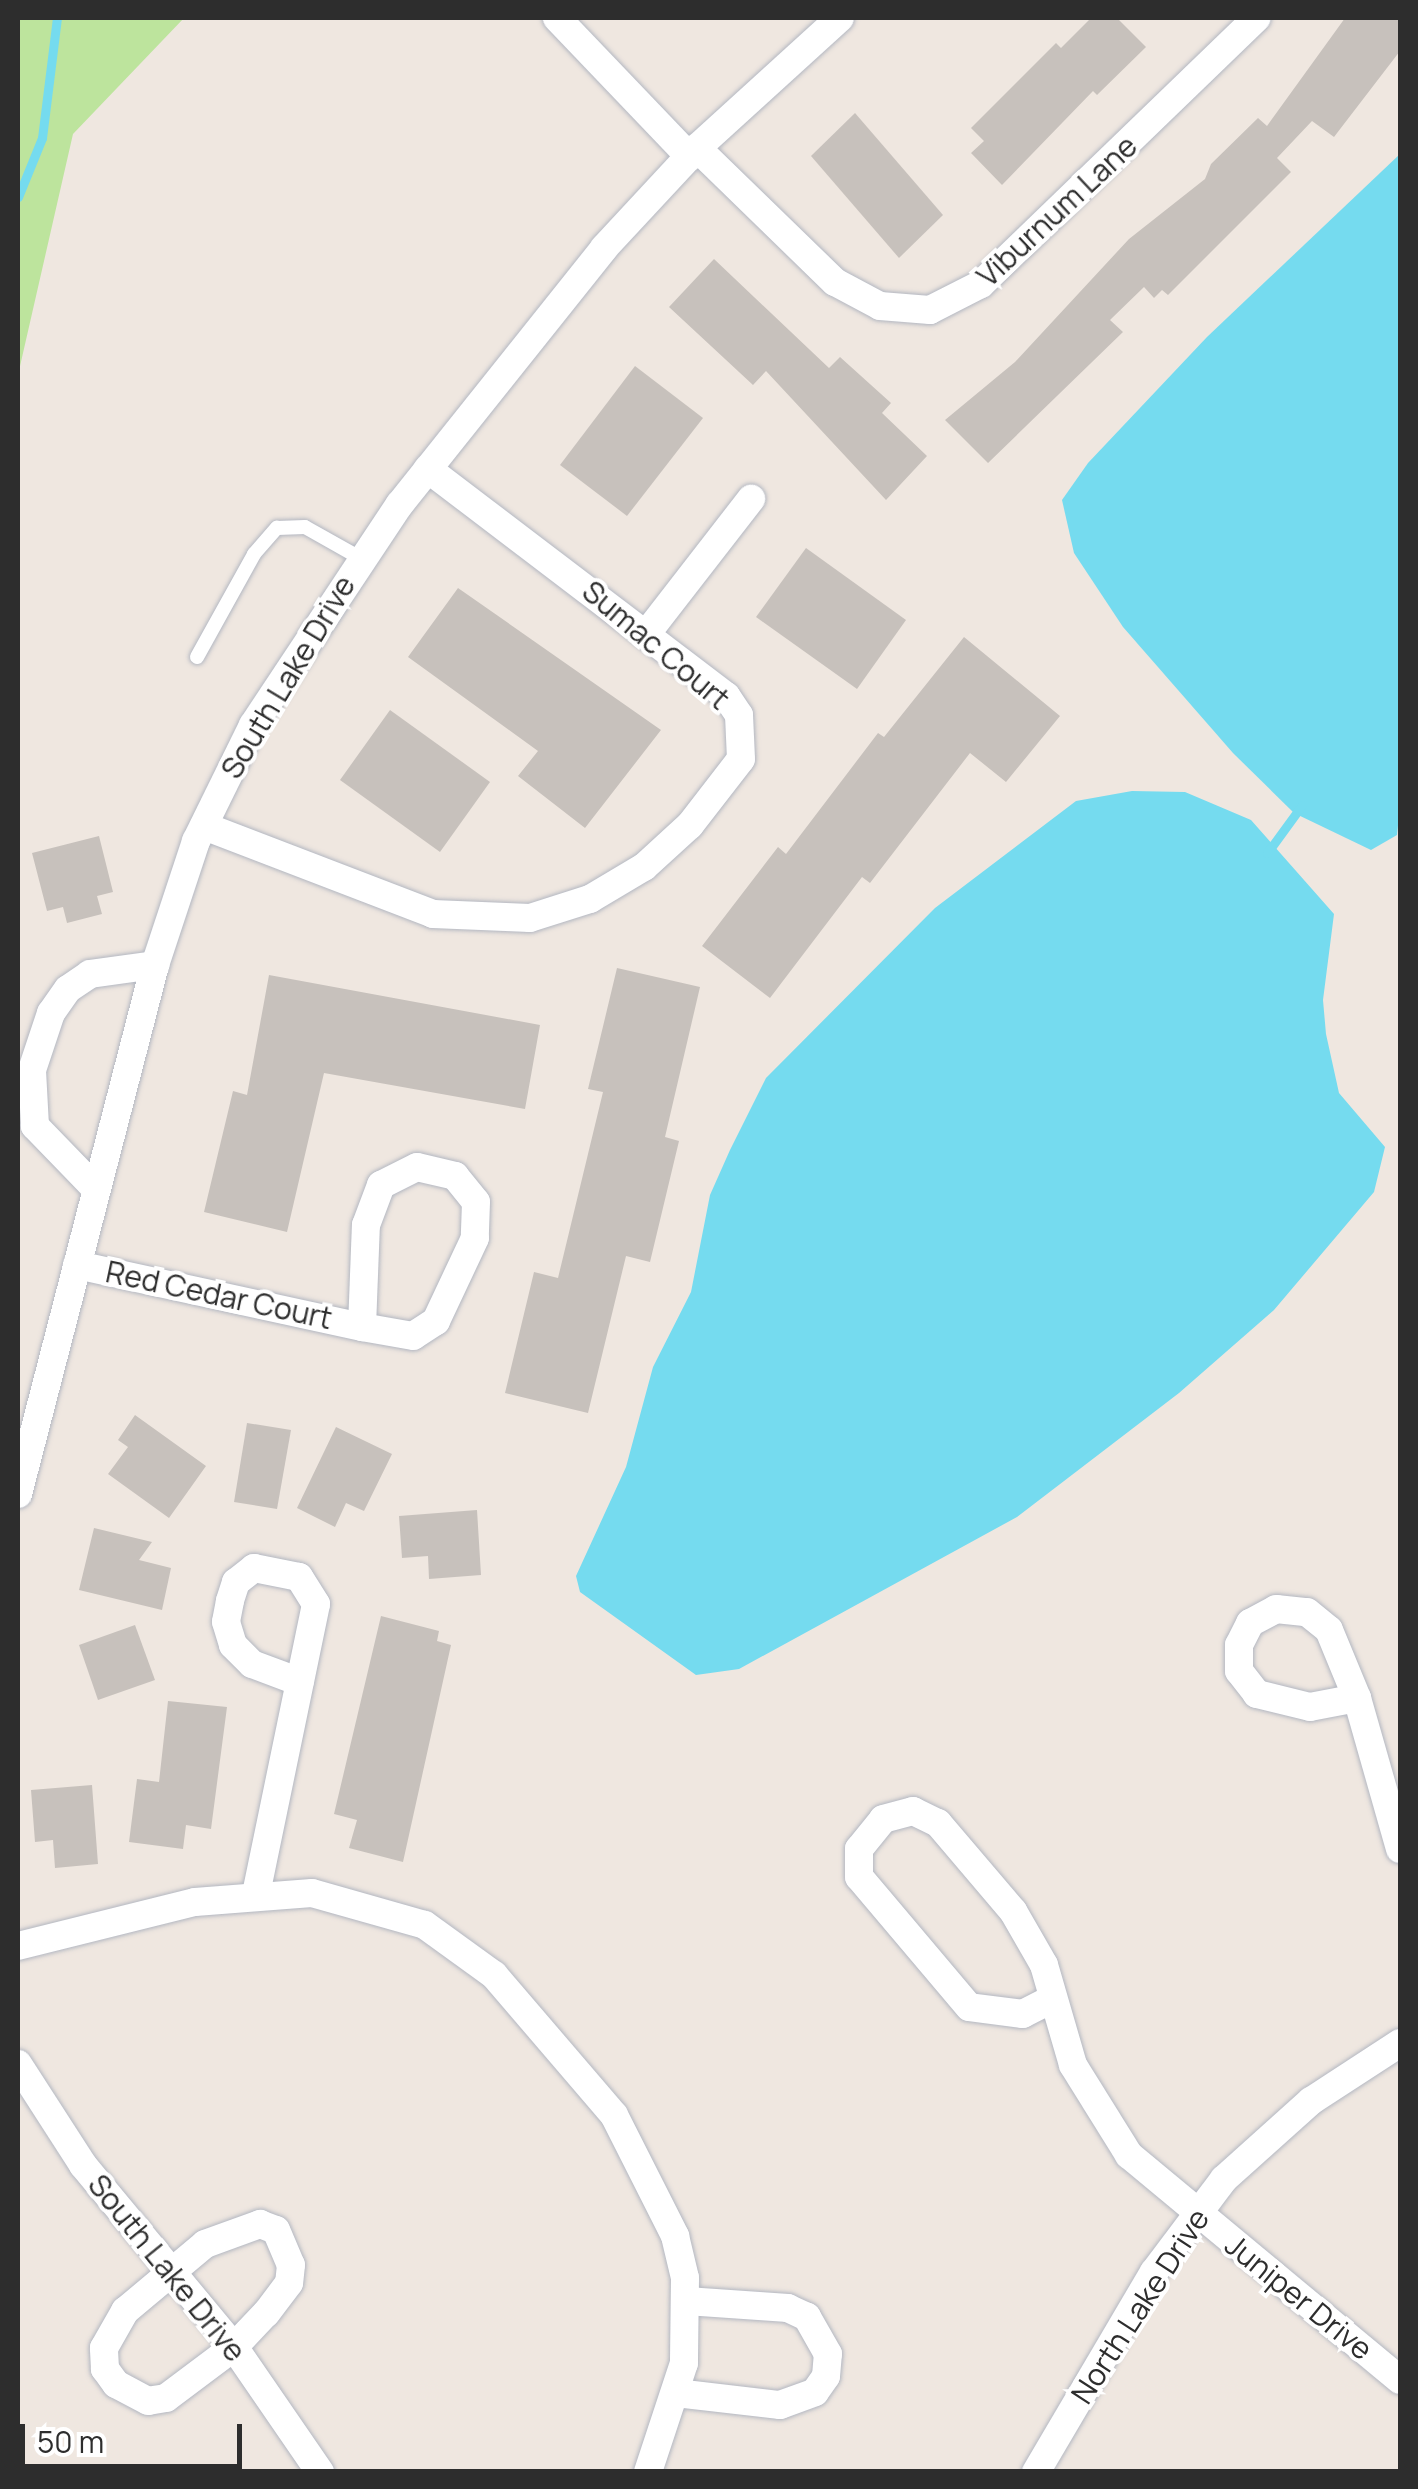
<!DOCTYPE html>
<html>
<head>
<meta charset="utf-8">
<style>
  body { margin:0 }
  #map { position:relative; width:1418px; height:2489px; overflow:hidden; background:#efe7e0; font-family:Manrope,sans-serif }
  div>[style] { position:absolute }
  .green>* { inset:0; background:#bde49d }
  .water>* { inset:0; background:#75dbef }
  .stream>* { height:9px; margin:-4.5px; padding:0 4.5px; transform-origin:4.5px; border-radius:4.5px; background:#75dbef }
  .building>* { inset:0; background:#c7c1bc }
  .roads { filter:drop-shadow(0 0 2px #b3b7c1) drop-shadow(0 0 2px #b3b7c1) }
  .service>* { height:14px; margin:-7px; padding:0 7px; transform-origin:7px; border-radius:7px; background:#fff }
  .minor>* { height:28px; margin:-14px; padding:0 14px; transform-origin:14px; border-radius:14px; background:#fff }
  span { translate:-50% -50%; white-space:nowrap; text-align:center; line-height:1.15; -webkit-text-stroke:8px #fff; paint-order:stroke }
  .street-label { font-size:30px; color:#2d2d2d }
  .frame { position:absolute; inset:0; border:20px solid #2d2d2d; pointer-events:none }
  .scale { position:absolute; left:20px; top:2424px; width:222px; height:45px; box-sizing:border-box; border:5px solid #2d2d2d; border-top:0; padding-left:12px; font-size:30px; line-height:35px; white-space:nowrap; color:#2d2d2d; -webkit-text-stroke:8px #fff; paint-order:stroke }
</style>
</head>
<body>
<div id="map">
  <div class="green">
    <div style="clip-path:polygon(18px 18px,184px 18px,73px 134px,18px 375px)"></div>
  </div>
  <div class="water">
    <div style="clip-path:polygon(1400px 154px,1400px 806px,1397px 835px,1371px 850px,1294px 813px,1233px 753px,1123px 627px,1074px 553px,1062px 500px,1088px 463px,1207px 337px)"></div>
    <div style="clip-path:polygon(1132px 791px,1185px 792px,1251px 820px,1334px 914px,1323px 1000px,1326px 1034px,1339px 1093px,1385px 1147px,1374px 1192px,1274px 1310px,1179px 1393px,1017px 1517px,739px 1669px,696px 1675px,580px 1592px,576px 1576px,626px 1467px,653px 1367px,691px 1292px,710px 1195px,730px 1150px,766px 1078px,935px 908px,1076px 801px)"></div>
  </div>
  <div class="stream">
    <div style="left:18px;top:197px;width:64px;rotate:-67.9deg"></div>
    <div style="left:42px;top:138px;width:121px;rotate:-82.9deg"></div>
    <div style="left:1267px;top:853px;width:59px;rotate:-53.9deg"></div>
  </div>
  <div class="building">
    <div style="clip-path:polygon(1091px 18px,1117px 18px,1146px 47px,1097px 95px,1093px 91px,1002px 185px,971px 153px,984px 141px,971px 128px,1056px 43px,1061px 48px)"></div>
    <div style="clip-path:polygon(1345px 18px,1400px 18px,1400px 51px,1334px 137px,1312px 121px,1277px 158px,1291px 172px,1168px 295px,1162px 290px,1154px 298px,1144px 287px,1110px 320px,1123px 332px,988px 463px,945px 420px,1015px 362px,1129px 239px,1205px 179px,1211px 164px,1258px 118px,1267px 126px)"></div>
    <div style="clip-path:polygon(855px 113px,943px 215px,899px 258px,811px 156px)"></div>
    <div style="clip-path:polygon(714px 259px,829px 368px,840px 357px,891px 403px,882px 413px,927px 456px,886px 500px,766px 371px,753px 385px,669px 307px)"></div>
    <div style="clip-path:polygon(635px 366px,703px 418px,627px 516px,560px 465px)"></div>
    <div style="clip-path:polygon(806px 548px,906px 620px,857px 689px,756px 617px)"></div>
    <div style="clip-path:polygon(458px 588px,661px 730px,585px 828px,518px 776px,538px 751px,408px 657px)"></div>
    <div style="clip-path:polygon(964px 637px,1060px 716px,1006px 782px,970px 753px,870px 883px,862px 877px,770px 998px,702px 946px,778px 847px,786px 854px,878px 733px,884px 737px)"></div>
    <div style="clip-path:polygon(390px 710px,490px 782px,440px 852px,340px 780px)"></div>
    <div style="clip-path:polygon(99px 836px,113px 892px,97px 896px,102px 914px,67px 923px,63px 907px,47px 911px,32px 853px)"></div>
    <div style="clip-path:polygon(617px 968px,700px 987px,665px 1137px,679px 1141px,650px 1262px,626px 1256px,588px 1413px,505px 1393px,534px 1272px,558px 1278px,603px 1092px,588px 1089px)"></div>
    <div style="clip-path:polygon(269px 975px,540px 1025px,525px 1109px,324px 1073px,287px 1232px,204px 1212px,233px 1091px,247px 1095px)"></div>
    <div style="clip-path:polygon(135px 1415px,206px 1466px,169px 1518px,108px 1474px,128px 1447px,118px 1440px)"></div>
    <div style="clip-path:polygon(247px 1423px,291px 1430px,277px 1509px,234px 1502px)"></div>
    <div style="clip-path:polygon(336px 1427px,392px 1454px,364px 1511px,346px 1503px,335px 1527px,297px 1508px)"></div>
    <div style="clip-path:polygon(477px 1510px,481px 1575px,429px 1579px,428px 1556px,402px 1558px,399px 1516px)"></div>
    <div style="clip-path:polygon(94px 1528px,152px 1542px,139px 1560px,171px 1568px,162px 1610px,79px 1590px)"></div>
    <div style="clip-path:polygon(381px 1616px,439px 1631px,437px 1641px,451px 1645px,403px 1862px,349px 1848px,357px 1820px,334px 1814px)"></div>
    <div style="clip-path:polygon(135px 1625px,155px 1680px,98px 1700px,79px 1645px)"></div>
    <div style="clip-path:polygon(168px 1701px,227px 1707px,211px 1829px,186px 1825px,183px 1849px,129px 1842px,137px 1779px,159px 1782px)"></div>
    <div style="clip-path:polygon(92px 1785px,98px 1864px,55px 1868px,53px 1840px,35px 1842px,31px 1790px)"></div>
  </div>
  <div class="roads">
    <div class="service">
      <div style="left:197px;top:657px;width:118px;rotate:-61deg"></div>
      <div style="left:254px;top:554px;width:35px;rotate:-49deg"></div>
      <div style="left:277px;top:528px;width:28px;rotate:-2deg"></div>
      <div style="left:305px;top:527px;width:63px;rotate:29.4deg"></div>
    </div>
    <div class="minor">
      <div style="left:557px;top:18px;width:192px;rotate:46.3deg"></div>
      <div style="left:697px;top:148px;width:192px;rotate:44.2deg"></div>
      <div style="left:835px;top:282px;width:51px;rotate:28.1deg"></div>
      <div style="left:880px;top:306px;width:50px;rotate:4.6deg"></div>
      <div style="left:930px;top:310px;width:57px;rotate:-27deg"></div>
      <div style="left:981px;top:284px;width:383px;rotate:-44deg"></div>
      <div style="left:647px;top:633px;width:170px;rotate:-52.2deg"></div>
      <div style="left:204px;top:826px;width:245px;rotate:21deg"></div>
      <div style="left:433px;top:914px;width:97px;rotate:2.4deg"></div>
      <div style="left:530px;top:918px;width:63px;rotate:-17.6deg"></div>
      <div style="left:590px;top:899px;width:63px;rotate:-30.7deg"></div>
      <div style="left:644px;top:867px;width:62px;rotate:-42.4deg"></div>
      <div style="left:690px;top:825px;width:83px;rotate:-52.3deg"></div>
      <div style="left:741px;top:759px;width:44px;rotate:-92.6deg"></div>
      <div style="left:739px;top:715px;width:23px;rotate:-124deg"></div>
      <div style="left:726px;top:696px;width:375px;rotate:-142.7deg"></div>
      <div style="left:417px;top:1167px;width:39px;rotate:13deg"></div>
      <div style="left:455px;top:1176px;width:33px;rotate:51deg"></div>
      <div style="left:476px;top:1202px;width:36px;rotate:92deg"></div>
      <div style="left:475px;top:1238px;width:92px;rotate:115.2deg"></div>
      <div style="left:436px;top:1321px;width:27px;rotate:147deg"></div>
      <div style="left:413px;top:1336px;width:52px;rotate:-170deg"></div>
      <div style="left:362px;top:1327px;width:102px;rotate:-87.8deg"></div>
      <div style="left:366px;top:1225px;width:43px;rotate:-69.4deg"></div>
      <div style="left:381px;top:1185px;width:40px;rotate:-26.6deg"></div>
      <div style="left:96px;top:1189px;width:88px;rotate:-134.1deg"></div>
      <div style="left:35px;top:1126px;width:56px;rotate:-93.1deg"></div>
      <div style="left:32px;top:1070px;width:60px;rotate:-71.6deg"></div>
      <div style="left:51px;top:1013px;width:29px;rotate:-55deg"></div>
      <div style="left:68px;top:989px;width:27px;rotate:-34deg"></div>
      <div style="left:90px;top:974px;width:66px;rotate:-7.9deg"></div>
      <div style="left:77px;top:1265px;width:292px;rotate:12.3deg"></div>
      <div style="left:18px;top:1494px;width:546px;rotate:-75.48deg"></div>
      <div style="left:155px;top:965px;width:131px;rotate:-71.7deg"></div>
      <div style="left:196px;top:841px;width:129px;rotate:-63.8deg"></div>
      <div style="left:253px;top:725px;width:265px;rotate:-56.4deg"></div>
      <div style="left:400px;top:504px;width:327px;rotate:-51.4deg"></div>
      <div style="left:604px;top:248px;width:137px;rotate:-47.1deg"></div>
      <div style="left:697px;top:148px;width:193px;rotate:-42.3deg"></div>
      <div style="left:1357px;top:1698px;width:48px;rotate:169.2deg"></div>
      <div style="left:1310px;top:1707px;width:55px;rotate:-166.2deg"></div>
      <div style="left:1257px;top:1694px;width:29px;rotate:-128deg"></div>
      <div style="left:1239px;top:1671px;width:26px;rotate:-90deg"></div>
      <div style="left:1239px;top:1645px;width:25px;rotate:-63deg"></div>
      <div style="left:1250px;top:1623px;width:30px;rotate:-28deg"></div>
      <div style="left:1276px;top:1609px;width:31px;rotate:6deg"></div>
      <div style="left:1307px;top:1612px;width:28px;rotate:39deg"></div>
      <div style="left:1329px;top:1630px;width:74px;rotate:67.6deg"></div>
      <div style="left:1357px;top:1698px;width:157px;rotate:74.1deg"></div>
      <div style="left:256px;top:1894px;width:296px;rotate:-78.3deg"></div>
      <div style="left:316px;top:1604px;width:32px;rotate:-122deg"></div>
      <div style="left:299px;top:1577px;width:46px;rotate:-168.7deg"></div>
      <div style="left:254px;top:1568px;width:23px;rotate:142deg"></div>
      <div style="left:236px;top:1582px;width:20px;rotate:108deg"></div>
      <div style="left:230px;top:1601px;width:21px;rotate:101deg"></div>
      <div style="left:226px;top:1622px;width:24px;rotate:73deg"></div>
      <div style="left:233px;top:1645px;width:27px;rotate:45deg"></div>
      <div style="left:252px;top:1664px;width:51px;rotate:20.6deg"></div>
      <div style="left:18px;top:1946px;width:182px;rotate:-14deg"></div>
      <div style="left:195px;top:1902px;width:117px;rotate:-4.4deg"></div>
      <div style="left:312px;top:1893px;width:117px;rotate:15.8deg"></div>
      <div style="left:425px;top:1925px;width:85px;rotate:35.9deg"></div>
      <div style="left:494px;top:1975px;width:184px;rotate:49.4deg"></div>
      <div style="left:614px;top:2115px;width:136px;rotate:63.2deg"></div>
      <div style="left:675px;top:2236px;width:43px;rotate:76.6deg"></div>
      <div style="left:685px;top:2278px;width:85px;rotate:90.7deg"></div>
      <div style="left:684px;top:2363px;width:115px;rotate:108.3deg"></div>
      <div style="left:1052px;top:1999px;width:33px;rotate:153deg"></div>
      <div style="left:1023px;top:2014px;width:54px;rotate:-172.6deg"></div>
      <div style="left:969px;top:2007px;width:170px;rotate:-130.2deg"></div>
      <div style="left:859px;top:1877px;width:28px;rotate:-90deg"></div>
      <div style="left:859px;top:1849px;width:38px;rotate:-51deg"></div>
      <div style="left:883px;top:1819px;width:31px;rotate:-15deg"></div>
      <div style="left:913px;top:1811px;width:28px;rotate:26deg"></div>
      <div style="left:938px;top:1823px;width:116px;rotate:49.6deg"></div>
      <div style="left:1013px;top:1911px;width:62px;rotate:60.1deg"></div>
      <div style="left:1044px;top:1965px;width:104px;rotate:73.8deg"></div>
      <div style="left:1073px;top:2065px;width:106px;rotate:58.1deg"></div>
      <div style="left:1129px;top:2155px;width:352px;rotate:39.7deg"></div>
      <div style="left:18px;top:2064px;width:120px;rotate:57.2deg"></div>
      <div style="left:83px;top:2165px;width:236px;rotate:50.3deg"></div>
      <div style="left:234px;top:2347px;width:152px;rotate:55.5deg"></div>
      <div style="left:260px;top:2224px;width:17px;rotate:21deg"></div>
      <div style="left:276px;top:2230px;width:38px;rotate:67deg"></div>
      <div style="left:291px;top:2265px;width:18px;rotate:96deg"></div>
      <div style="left:289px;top:2283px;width:38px;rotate:127deg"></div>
      <div style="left:266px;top:2313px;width:47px;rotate:133.3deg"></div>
      <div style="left:234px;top:2347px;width:85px;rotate:143.1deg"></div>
      <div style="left:166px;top:2398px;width:18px;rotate:171deg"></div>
      <div style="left:148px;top:2401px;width:36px;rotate:-152deg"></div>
      <div style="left:116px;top:2384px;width:19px;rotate:-126deg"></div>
      <div style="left:105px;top:2369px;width:21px;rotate:-93deg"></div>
      <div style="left:104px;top:2348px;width:43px;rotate:-60.4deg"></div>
      <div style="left:125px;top:2311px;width:104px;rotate:-39.9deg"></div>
      <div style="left:205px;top:2244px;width:59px;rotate:-20deg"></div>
      <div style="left:676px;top:2393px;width:105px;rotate:6.6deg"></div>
      <div style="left:780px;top:2405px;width:37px;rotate:-20deg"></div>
      <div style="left:815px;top:2392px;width:19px;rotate:-55deg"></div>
      <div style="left:826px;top:2376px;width:22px;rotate:-85deg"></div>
      <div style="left:828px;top:2354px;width:43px;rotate:-119.6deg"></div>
      <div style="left:807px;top:2317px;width:21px;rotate:-155deg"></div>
      <div style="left:788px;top:2308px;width:102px;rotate:-176.1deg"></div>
      <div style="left:1036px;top:2472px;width:232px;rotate:-59.5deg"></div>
      <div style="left:1154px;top:2272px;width:116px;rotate:-53deg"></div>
      <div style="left:1224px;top:2179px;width:117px;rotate:-41.9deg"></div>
      <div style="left:1311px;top:2101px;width:106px;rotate:-33.1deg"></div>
    </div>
  </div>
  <div class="street-label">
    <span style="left:1057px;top:211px;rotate:-43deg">Viburnum Lane</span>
    <span style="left:656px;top:645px;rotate:40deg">Sumac Court</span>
    <span style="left:288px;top:677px;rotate:-59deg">South Lake Drive</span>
    <span style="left:219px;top:1295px;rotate:12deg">Red Cedar Court</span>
    <span style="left:167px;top:2268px;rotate:51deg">South Lake Drive</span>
    <span style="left:1299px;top:2297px;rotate:39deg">Juniper Drive</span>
    <span style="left:1140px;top:2306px;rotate:-57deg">North Lake Drive</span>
  </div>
  <div class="frame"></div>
  <div class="scale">50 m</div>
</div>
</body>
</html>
